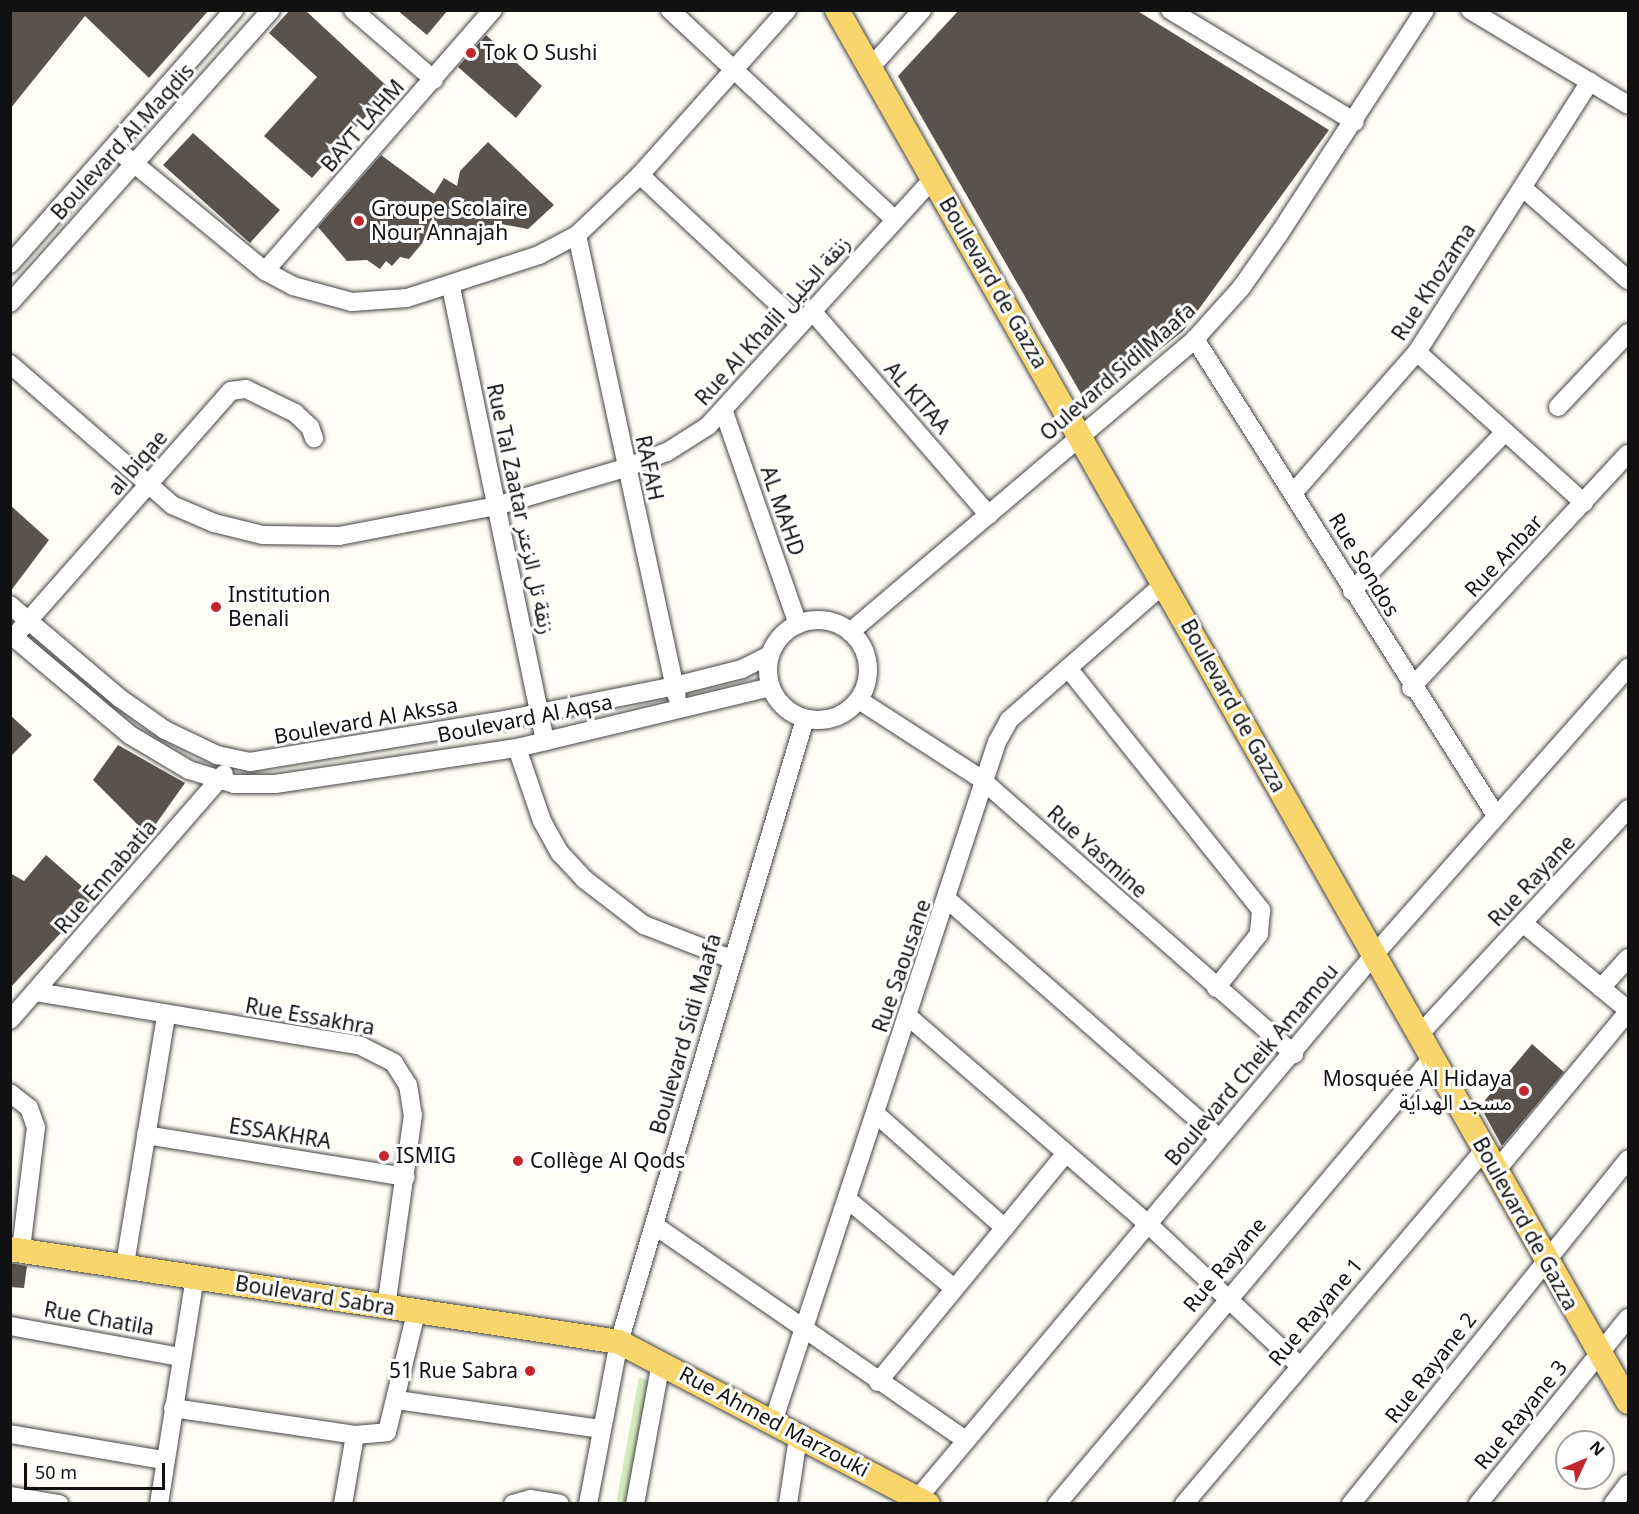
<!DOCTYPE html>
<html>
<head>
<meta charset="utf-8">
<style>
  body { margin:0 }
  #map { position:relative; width:1639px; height:1514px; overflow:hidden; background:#fffdf5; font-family:Georgia,"Noto Sans Arabic",serif }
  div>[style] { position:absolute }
  .green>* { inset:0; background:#d5ebbd }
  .building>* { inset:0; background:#5a524d }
  .roads { filter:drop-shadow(0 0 2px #444) drop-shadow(0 0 2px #444) }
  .minor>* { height:18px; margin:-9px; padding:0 9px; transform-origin:9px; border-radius:9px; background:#fff }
  .minor>.ring { margin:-9px; padding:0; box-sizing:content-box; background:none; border:18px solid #fff; border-radius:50% }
  .major>* { height:24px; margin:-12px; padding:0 12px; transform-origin:12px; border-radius:12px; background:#f9d66b }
  .dots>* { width:16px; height:16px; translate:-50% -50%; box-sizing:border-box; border:3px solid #fff; border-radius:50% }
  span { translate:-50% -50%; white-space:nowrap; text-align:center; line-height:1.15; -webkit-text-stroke:6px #fff; paint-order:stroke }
  .poi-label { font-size:21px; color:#111 }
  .left { translate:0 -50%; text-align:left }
  .right { translate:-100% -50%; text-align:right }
  .street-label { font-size:21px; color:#111 }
  .frame { position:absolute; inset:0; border:12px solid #111; pointer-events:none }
  .north { position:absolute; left:1555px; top:1430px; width:60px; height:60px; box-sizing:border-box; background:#fff; border:2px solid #a0a0a0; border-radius:50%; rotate:46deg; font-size:16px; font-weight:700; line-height:24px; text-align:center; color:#111 }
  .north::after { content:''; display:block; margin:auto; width:21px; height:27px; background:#c4262e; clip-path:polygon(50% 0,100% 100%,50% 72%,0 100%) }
  .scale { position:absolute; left:24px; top:1463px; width:141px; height:27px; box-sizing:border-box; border:3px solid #111; border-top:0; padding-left:8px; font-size:18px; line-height:21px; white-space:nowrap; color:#111; -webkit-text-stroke:4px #fff; paint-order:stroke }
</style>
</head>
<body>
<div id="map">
  <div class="green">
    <div style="clip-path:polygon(639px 1377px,653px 1382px,631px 1503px,616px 1504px)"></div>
  </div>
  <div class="building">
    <div style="clip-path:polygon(10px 10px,209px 10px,149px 78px,85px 16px,10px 109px)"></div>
    <div style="clip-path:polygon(290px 10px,305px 10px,390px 89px,312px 178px,264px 136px,317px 77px,269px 33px)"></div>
    <div style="clip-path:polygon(397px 10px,448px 10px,427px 35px)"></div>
    <div style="clip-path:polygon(959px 10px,1136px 10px,1329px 130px,1183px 331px,1088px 406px,898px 76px)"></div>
    <div style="clip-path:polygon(486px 35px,542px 86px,516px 118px,458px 67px)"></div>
    <div style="clip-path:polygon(193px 133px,280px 210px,250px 243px,163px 165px)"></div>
    <div style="clip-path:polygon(488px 142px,554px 205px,528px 229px,495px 223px,477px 240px,446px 234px,437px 242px,430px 234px,409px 259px,400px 257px,392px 266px,386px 261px,380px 269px,367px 260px,347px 261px,318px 227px,381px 155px,434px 194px,444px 178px,457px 186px,460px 171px)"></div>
    <div style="clip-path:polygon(10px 505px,49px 540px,10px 592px)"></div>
    <div style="clip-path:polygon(10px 715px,32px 735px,10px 757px)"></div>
    <div style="clip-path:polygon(118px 745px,185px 783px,148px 835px,93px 780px)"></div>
    <div style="clip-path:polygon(46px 855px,94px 897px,10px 988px,10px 873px,24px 881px)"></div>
    <div style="clip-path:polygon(1532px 1044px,1564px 1072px,1502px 1146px,1480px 1106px)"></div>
    <div style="clip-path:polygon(10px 1263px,27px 1266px,24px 1288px,10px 1287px)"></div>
  </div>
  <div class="roads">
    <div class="minor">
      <div style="left:353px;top:10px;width:107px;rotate:40.8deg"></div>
      <div style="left:670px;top:10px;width:308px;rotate:43deg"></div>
      <div style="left:1170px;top:10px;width:216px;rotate:31.2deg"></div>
      <div style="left:1470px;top:10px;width:184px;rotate:31deg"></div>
      <div style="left:870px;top:68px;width:78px;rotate:-48.1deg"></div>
      <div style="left:114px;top:147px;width:195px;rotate:39.4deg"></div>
      <div style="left:265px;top:271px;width:32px;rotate:28deg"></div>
      <div style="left:293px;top:286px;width:61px;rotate:15.2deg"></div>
      <div style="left:352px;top:302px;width:55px;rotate:-4.2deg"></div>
      <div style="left:407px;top:298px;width:139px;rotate:-18deg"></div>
      <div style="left:539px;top:255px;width:43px;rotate:-27.8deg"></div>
      <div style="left:577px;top:235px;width:87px;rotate:-43.6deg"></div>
      <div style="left:640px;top:175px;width:221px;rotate:-48.3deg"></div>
      <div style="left:640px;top:175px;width:219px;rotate:43deg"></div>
      <div style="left:1523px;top:188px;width:140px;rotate:41.2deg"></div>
      <div style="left:577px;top:235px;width:472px;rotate:77.8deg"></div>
      <div style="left:10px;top:264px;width:339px;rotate:-48.6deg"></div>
      <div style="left:265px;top:271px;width:347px;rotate:-48.9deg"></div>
      <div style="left:451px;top:287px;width:464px;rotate:78.3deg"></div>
      <div style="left:10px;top:303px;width:392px;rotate:-48.3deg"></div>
      <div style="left:812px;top:311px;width:270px;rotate:49.1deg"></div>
      <div style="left:1195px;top:339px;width:562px;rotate:57.72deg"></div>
      <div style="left:1417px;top:352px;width:225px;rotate:42.1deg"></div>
      <div style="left:10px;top:364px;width:215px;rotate:41deg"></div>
      <div style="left:172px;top:505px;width:46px;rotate:23.2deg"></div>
      <div style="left:214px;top:523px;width:50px;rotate:13.8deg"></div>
      <div style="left:263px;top:535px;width:76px;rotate:0.8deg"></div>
      <div style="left:339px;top:536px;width:160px;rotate:-10.8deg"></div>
      <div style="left:496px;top:506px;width:134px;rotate:-16.4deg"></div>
      <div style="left:625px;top:468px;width:45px;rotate:-20.9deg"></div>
      <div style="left:667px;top:452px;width:49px;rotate:-32.4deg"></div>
      <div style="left:708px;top:426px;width:334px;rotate:-47.7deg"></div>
      <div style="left:1558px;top:407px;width:102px;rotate:-46.6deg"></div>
      <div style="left:724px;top:412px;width:225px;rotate:70.8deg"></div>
      <div style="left:1294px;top:492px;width:186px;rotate:-48.7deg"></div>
      <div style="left:1417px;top:352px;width:321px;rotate:-57.4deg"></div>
      <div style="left:1352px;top:591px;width:221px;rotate:-46.1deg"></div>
      <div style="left:10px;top:605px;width:145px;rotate:40.3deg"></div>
      <div style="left:121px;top:699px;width:54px;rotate:35.2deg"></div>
      <div style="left:165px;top:730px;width:58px;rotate:25.7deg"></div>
      <div style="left:217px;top:755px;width:34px;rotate:12deg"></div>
      <div style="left:250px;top:762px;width:263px;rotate:-9.4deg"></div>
      <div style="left:509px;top:719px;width:169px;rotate:-11.2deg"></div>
      <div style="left:675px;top:686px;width:69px;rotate:-14.2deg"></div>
      <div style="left:742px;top:669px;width:31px;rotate:-27deg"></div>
      <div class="ring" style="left:768px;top:620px;width:82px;height:82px"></div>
      <div style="left:20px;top:630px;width:319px;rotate:-48.6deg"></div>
      <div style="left:231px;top:391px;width:15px;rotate:-8deg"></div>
      <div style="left:246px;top:389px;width:55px;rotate:26.1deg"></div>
      <div style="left:295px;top:413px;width:21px;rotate:43deg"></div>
      <div style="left:310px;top:427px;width:12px;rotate:70deg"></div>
      <div style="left:850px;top:632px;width:453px;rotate:-40.3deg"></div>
      <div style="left:1195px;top:339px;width:69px;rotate:-48deg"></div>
      <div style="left:1241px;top:288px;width:66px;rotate:-54.9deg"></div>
      <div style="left:1279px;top:234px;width:267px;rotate:-56.9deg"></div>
      <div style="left:10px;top:634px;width:157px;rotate:40.1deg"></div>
      <div style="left:130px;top:735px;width:69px;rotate:30.7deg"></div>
      <div style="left:189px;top:770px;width:47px;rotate:17.3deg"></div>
      <div style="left:234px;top:784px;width:41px"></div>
      <div style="left:275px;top:784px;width:245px;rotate:-8.5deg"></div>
      <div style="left:517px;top:748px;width:261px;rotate:-13.5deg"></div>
      <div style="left:1068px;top:668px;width:310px;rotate:51.4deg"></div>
      <div style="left:1261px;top:910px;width:24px;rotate:95deg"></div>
      <div style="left:1259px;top:934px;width:69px;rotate:128.5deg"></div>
      <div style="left:1411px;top:688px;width:319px;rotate:-47.2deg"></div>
      <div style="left:859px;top:700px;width:145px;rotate:32.9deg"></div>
      <div style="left:981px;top:779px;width:417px;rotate:41.3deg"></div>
      <div style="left:517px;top:748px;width:77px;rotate:71.1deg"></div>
      <div style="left:542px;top:821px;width:37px;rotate:61deg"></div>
      <div style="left:560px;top:853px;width:35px;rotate:47deg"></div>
      <div style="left:584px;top:879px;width:76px;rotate:37.5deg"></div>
      <div style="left:644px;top:925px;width:93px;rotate:21.3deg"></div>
      <div style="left:948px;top:900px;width:361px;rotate:41.3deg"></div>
      <div style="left:1524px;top:924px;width:135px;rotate:39.6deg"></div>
      <div style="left:1601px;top:988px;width:40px;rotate:-48deg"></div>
      <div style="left:36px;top:992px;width:329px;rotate:9.4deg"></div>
      <div style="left:361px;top:1046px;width:37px;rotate:27deg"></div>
      <div style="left:394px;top:1063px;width:26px;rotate:58deg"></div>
      <div style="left:408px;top:1085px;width:30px;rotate:81deg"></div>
      <div style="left:413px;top:1115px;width:195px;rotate:98deg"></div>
      <div style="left:909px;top:1017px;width:316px;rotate:40.9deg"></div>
      <div style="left:1148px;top:1224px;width:208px;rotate:43.1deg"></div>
      <div style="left:10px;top:1020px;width:326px;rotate:-49deg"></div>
      <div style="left:1418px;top:1036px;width:309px;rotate:-47.2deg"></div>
      <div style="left:10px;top:1093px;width:24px;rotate:38deg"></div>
      <div style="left:29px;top:1108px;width:20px;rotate:70deg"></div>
      <div style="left:36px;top:1127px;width:124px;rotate:97deg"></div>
      <div style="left:876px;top:1114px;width:172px;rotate:41.5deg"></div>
      <div style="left:146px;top:1135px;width:263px;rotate:9.2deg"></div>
      <div style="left:1495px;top:1172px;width:208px;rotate:-50.3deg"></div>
      <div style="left:847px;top:1199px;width:139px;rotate:39.8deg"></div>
      <div style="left:654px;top:1225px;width:377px;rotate:34.6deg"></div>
      <div style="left:125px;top:1264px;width:252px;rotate:-80.6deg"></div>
      <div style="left:10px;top:1326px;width:173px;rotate:10.3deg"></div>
      <div style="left:878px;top:1382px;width:295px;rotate:-50.6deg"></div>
      <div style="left:397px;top:1400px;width:207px;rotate:8.1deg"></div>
      <div style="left:173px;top:1408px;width:184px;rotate:8.4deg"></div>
      <div style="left:355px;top:1435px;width:32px;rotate:-5deg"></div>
      <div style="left:387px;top:1432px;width:122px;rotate:-76.3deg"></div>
      <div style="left:773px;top:1422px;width:716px;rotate:-71.77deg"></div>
      <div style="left:997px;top:742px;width:25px;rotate:-61deg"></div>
      <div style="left:1009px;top:720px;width:206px;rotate:-41.3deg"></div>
      <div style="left:10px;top:1434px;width:156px;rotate:9.6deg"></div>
      <div style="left:10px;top:1496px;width:50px;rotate:9.3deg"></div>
      <div style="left:918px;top:1498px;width:708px;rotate:-49.99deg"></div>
      <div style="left:1373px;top:956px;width:385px;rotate:-48.5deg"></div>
      <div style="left:159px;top:1504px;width:230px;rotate:-81deg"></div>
      <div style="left:343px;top:1504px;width:70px;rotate:-80.1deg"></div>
      <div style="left:513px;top:1504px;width:18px;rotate:-16deg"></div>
      <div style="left:530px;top:1499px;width:30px;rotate:9deg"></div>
      <div style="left:588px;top:1504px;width:165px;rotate:-79.2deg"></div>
      <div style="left:619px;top:1342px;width:650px;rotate:-73.38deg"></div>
      <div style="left:635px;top:1504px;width:144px;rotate:-79.6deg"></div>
      <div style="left:788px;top:1504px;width:67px;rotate:-81.4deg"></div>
      <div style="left:1057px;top:1504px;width:581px;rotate:-49.95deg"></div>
      <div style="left:1184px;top:1504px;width:463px;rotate:-49.7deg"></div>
      <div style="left:1351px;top:1504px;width:442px;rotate:-51.2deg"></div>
      <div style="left:1478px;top:1504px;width:239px;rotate:-51.1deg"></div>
      <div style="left:1613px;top:1504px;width:25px;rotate:-53deg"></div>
    </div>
    <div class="major">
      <div style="left:837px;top:10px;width:1601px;rotate:60.39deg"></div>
      <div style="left:10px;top:1249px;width:616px;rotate:8.68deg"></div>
      <div style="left:619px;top:1342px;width:349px;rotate:27.7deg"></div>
    </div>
  </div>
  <div class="dots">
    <div style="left:471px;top:53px;background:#c4262e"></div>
    <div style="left:359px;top:221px;background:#c4262e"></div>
    <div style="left:216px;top:607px;background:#c4262e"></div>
    <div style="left:1524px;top:1091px;background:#c4262e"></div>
    <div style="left:384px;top:1156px;background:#c4262e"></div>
    <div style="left:518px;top:1161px;background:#c4262e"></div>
    <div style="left:530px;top:1371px;background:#c4262e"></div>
  </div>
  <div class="poi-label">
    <span class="left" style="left:483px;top:53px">Tok O Sushi</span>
    <span class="left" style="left:371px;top:221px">Groupe Scolaire<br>Nour Annajah</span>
    <span class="left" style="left:228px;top:607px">Institution<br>Benali</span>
    <span class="right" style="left:1512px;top:1091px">Mosquée Al Hidaya<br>مسجد الهداية</span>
    <span class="left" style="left:396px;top:1156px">ISMIG</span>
    <span class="left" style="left:530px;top:1161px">Collège Al Qods</span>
    <span class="right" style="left:518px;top:1371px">51 Rue Sabra</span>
  </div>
  <div class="street-label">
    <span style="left:363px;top:126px;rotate:-49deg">BAYT LAHM</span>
    <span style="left:123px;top:142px;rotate:-48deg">Boulevard Al Maqdis</span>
    <span style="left:1434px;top:282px;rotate:-57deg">Rue Khozama</span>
    <span style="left:993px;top:283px;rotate:60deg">Boulevard de Gazza</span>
    <span style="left:773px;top:321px;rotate:-48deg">Rue Al Khalil زنقة الخليل</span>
    <span style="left:1118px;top:372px;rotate:-41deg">Oulevard Sidi Maafa</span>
    <span style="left:917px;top:398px;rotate:49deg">AL KITAA</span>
    <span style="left:138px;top:463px;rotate:-49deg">al biqae</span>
    <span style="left:649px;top:468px;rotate:78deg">RAFAH</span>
    <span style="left:520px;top:509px;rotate:78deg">Rue Tal Zaatar زنقة تل الزعتر</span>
    <span style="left:782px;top:511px;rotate:71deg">AL MAHD</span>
    <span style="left:1504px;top:556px;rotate:-47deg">Rue Anbar</span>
    <span style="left:1364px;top:565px;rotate:59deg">Rue Sondos</span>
    <span style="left:1233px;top:706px;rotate:61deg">Boulevard de Gazza</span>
    <span style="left:525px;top:719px;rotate:-11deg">Boulevard Al Aqsa</span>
    <span style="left:366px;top:721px;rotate:-10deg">Boulevard Al Akssa</span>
    <span style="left:1097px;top:852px;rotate:42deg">Rue Yasmine</span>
    <span style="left:106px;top:877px;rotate:-49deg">Rue Ennabatia</span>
    <span style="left:1532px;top:881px;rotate:-47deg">Rue Rayane</span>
    <span style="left:902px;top:966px;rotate:-71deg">Rue Saousane</span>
    <span style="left:310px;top:1017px;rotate:10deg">Rue Essakhra</span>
    <span style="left:686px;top:1034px;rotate:-74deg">Boulevard Sidi Maafa</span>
    <span style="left:1252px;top:1065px;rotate:-50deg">Boulevard Cheik Amamou</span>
    <span style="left:280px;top:1134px;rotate:9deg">ESSAKHRA</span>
    <span style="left:1525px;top:1224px;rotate:61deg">Boulevard de Gazza</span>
    <span style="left:1225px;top:1265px;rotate:-50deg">Rue Rayane</span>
    <span style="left:315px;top:1296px;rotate:9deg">Boulevard Sabra</span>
    <span style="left:1316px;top:1312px;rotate:-50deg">Rue Rayane 1</span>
    <span style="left:99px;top:1319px;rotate:10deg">Rue Chatila</span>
    <span style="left:1431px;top:1368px;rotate:-52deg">Rue Rayane 2</span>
    <span style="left:1521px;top:1415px;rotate:-51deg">Rue Rayane 3</span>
    <span style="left:774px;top:1422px;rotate:28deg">Rue Ahmed Marzouki</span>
  </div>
  <div class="frame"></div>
  <div class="north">N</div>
  <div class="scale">50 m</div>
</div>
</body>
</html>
